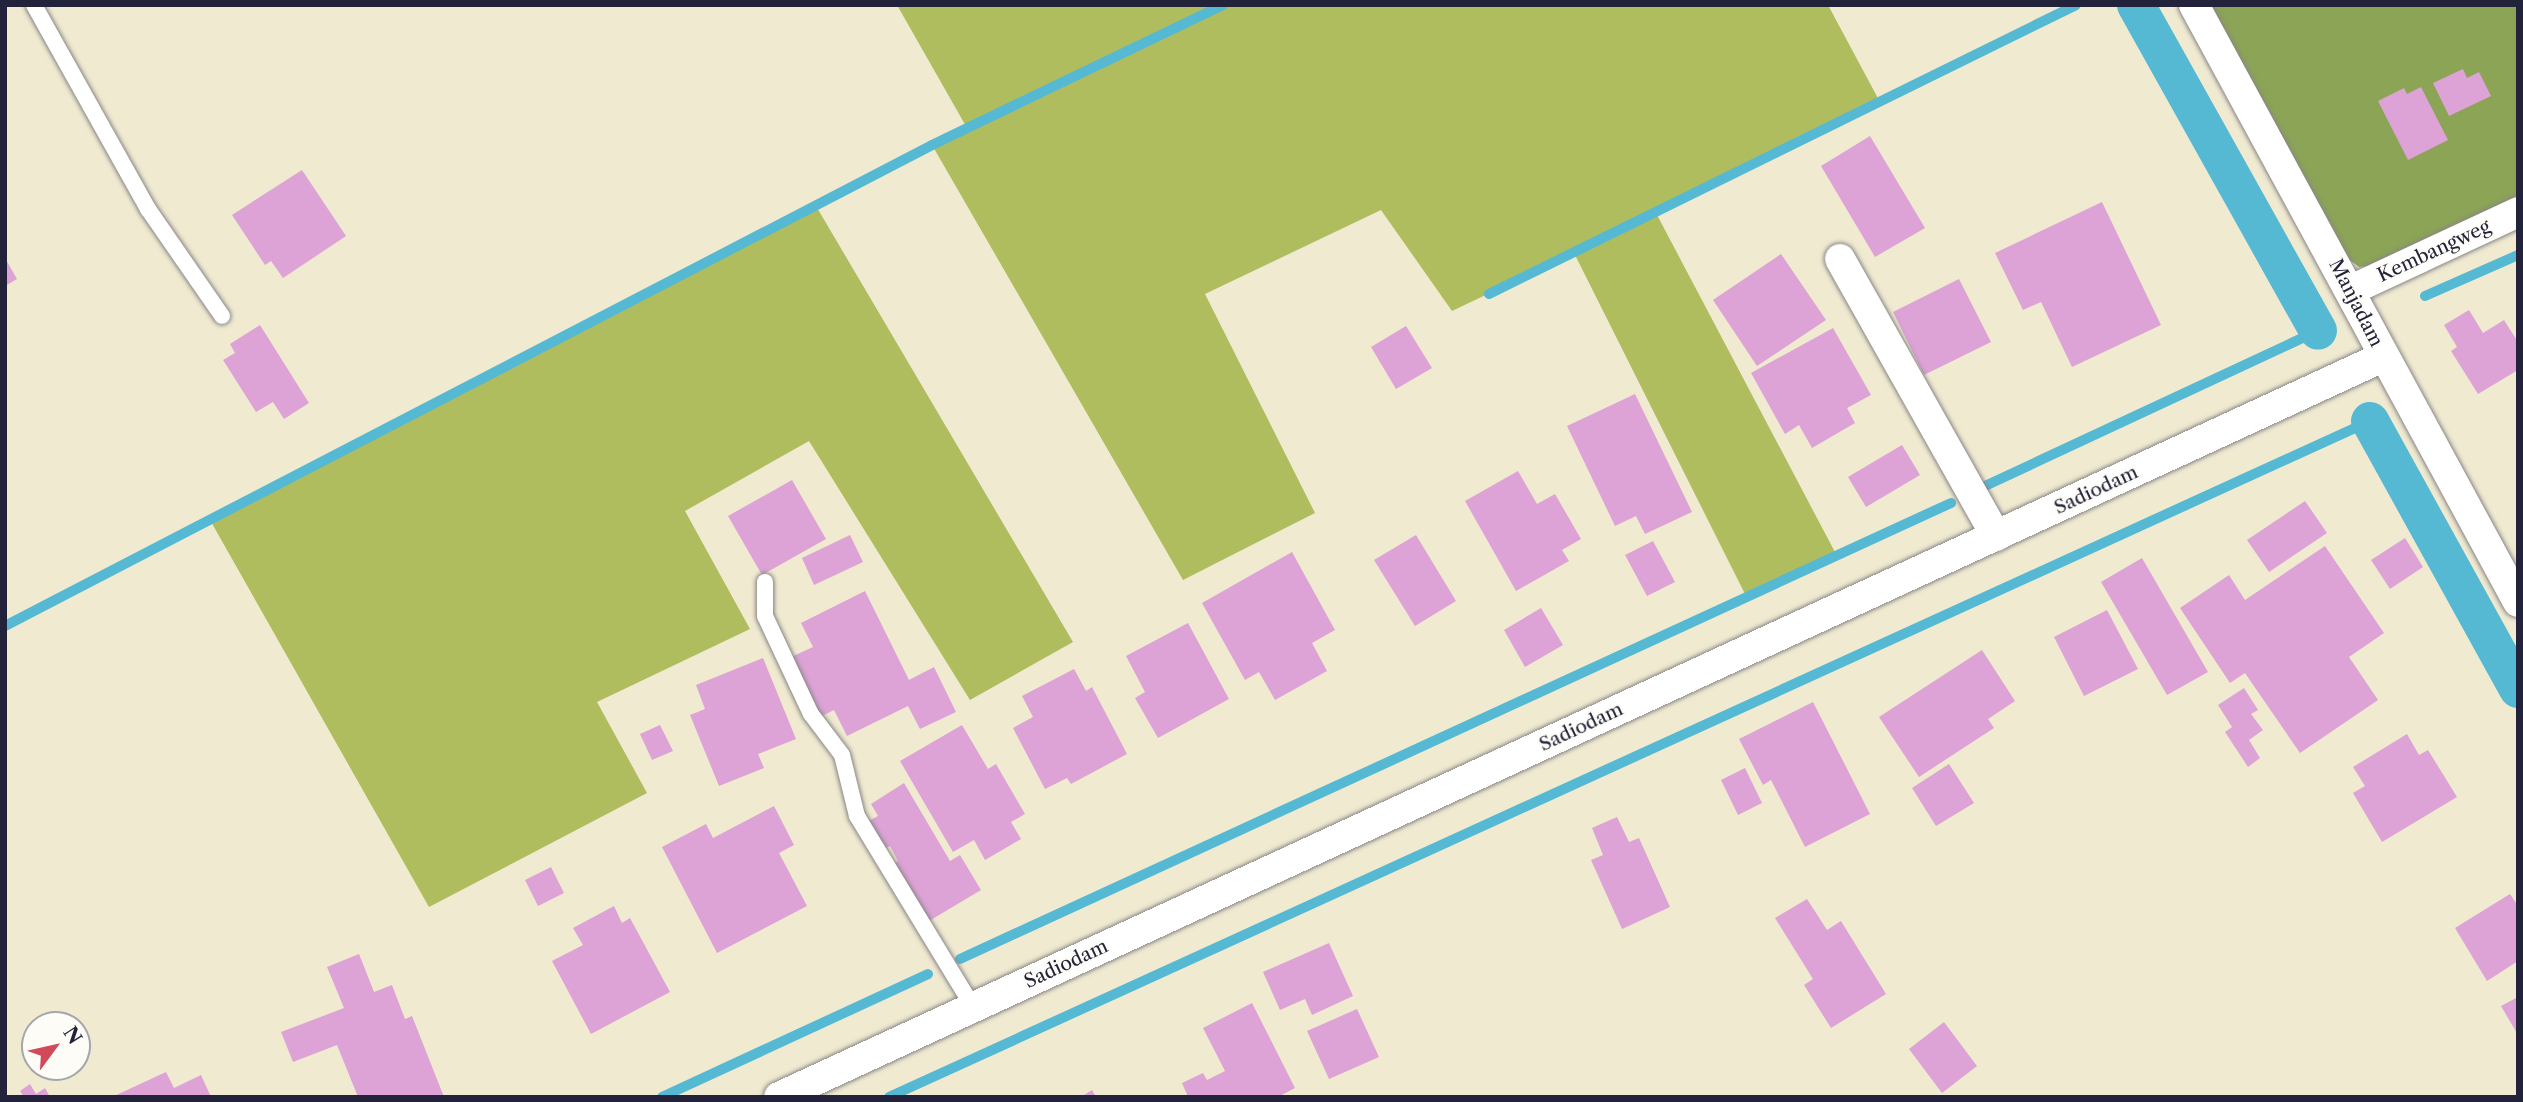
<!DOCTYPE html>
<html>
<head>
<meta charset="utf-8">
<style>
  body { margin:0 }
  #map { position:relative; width:2523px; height:1102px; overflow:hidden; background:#f0ead1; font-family:"Libre Caslon Text",serif }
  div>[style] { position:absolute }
  .green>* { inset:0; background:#afbd5f }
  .forest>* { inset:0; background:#8ba456 }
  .stream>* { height:10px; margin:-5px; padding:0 5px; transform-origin:5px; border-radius:5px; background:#55b9d3 }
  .canal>* { height:38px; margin:-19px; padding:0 19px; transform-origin:19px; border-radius:19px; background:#55b9d3 }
  .building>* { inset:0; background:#dda2d6 }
  .roads { filter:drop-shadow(0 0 2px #898686) drop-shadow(0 0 2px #898686) }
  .lane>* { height:16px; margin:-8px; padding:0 8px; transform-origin:8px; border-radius:8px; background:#fff }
  .street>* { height:30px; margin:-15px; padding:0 15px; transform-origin:15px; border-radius:15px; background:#fff }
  span { translate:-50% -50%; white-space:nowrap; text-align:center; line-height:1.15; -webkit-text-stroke:5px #fdfcf7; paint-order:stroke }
  .street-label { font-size:19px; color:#22223b }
  .frame { position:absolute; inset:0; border:7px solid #22223b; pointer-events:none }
  .north { position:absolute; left:21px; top:1011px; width:70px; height:70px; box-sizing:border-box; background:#fdfcf7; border:2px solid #a5a5ac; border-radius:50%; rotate:57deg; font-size:19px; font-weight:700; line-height:28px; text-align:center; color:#22223b }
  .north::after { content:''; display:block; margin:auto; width:24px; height:32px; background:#d1495b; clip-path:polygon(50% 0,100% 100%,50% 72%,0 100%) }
</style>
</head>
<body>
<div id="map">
  <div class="green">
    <div style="clip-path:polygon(897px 5px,1828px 5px,1880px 102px,1656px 213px,1836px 554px,1746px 596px,1574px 253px,1452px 311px,1381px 210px,1205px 294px,1315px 513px,1183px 580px,932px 145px,967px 128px)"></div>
    <div style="clip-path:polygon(816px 206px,1073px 642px,970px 700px,809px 441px,685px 511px,750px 629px,597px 702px,647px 793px,429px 907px,210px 520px)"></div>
  </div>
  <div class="forest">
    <div style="clip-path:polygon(2209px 5px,2518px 5px,2518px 198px,2378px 265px,2359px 267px,2343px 255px)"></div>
  </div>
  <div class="stream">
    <div style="left:1489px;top:294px;width:654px;rotate:-26.21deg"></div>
    <div style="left:2425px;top:296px;width:102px;rotate:-23.8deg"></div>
    <div style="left:1985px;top:486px;width:367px;rotate:-25deg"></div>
    <div style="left:5px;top:626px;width:1044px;rotate:-27.42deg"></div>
    <div style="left:932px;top:145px;width:323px;rotate:-25.7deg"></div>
    <div style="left:960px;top:959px;width:1091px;rotate:-24.71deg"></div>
    <div style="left:662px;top:1097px;width:293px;rotate:-24.8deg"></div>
    <div style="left:889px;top:1097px;width:1628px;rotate:-24.53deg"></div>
  </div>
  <div class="canal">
    <div style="left:2136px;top:5px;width:373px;rotate:60.8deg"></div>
    <div style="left:2370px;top:421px;width:306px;rotate:61.1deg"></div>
  </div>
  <div class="building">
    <div style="clip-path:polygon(2463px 69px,2467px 78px,2479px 72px,2491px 96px,2449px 116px,2433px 83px)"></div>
    <div style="clip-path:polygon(2421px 87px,2448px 140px,2408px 160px,2378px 101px,2404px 88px,2407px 94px)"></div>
    <div style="clip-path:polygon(1870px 136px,1925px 228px,1875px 257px,1821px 166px)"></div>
    <div style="clip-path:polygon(302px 170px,346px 236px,283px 278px,271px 261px,265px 265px,232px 215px)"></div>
    <div style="clip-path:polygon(2102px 202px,2161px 325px,2072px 367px,2041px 302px,2023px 310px,1995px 253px)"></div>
    <div style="clip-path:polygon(1781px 254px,1826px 320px,1757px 366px,1713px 300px)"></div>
    <div style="clip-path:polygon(5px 258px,17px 279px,5px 286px)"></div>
    <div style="clip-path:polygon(1959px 279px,1991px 342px,1924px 375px,1893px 312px)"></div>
    <div style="clip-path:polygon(2469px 310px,2483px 333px,2504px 320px,2518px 342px,2518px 370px,2478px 394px,2451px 351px,2457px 347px,2444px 325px)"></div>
    <div style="clip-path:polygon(260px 325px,309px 403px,284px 419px,273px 402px,256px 412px,223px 360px,235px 353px,230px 344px)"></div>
    <div style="clip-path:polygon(1406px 326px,1432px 368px,1396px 389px,1371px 347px)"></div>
    <div style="clip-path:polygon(1833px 328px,1871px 395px,1847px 408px,1855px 423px,1812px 448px,1799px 425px,1785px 434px,1751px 373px)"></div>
    <div style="clip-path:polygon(1635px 394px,1692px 512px,1645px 534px,1636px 516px,1615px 526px,1567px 426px)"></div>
    <div style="clip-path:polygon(1902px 445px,1920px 475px,1866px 507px,1848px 477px)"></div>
    <div style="clip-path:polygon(1518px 471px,1537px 504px,1555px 494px,1581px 539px,1562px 550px,1569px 561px,1516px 591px,1465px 501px)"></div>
    <div style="clip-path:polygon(792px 480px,826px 539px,762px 575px,728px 516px)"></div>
    <div style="clip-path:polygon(2305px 501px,2327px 533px,2269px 572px,2247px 540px)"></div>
    <div style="clip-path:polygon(850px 535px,863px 562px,814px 585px,802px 558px)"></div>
    <div style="clip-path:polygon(1416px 535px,1456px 601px,1415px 626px,1374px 560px)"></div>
    <div style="clip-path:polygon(2405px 538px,2423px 567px,2390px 589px,2371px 560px)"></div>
    <div style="clip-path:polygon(1653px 541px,1675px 582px,1647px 596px,1625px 555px)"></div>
    <div style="clip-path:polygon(2325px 546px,2384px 633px,2349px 657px,2378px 700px,2300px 753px,2245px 673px,2230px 683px,2180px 608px,2229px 575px,2245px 600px)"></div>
    <div style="clip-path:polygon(1292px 552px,1335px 630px,1312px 643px,1327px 671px,1275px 700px,1259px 672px,1245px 680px,1202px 603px)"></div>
    <div style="clip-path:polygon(2142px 558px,2208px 672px,2167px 695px,2101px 582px)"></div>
    <div style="clip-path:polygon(865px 591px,909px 680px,934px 667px,956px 712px,920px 729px,908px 706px,847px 736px,834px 710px,818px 718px,789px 658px,813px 647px,801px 623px)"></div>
    <div style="clip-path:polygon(1541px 608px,1563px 645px,1525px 667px,1504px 630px)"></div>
    <div style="clip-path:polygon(2107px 610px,2138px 669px,2084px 696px,2054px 637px)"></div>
    <div style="clip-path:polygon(1188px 623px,1229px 699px,1158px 738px,1135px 698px,1145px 692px,1126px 656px)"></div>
    <div style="clip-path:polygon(1982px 650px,2015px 701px,1988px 719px,1994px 728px,1919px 777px,1879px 717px)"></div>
    <div style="clip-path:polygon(763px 658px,796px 739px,758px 754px,764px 768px,719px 786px,690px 715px,705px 709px,696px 685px)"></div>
    <div style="clip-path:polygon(1074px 669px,1086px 691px,1092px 687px,1127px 754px,1071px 784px,1067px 778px,1045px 789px,1013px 728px,1033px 717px,1022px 696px)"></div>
    <div style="clip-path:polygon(2244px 688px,2258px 710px,2251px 714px,2263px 730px,2249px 740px,2260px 758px,2248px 767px,2225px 732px,2232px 727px,2218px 705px)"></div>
    <div style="clip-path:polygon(1813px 702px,1870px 814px,1805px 847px,1771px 780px,1763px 785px,1739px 739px)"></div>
    <div style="clip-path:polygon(660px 725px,673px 751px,652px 760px,640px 734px)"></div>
    <div style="clip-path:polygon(962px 725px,988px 769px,996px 764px,1025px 814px,1011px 822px,1021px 839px,985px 860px,974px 840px,953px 852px,900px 761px)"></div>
    <div style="clip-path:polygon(2407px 734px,2419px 755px,2428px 750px,2457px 797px,2382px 842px,2353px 793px,2365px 786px,2353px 767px)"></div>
    <div style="clip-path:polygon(1949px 764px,1974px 803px,1936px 826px,1912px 788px)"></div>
    <div style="clip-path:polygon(1745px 768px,1762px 803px,1738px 815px,1721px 780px)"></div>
    <div style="clip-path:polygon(904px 783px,950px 861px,960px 855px,981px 890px,924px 924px,890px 866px,898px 861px,890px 846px,881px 850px,865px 823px,878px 816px,871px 804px)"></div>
    <div style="clip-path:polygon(774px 806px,794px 845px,779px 853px,807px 906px,717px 953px,662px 847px,706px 824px,713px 838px)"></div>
    <div style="clip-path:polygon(1617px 817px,1629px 842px,1639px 838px,1670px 907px,1622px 929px,1591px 860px,1603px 855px,1592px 828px)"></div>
    <div style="clip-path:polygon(551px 867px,564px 893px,538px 906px,525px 880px)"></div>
    <div style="clip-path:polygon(2510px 894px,2518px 906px,2518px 961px,2487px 981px,2455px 928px)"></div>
    <div style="clip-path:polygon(1807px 899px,1827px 930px,1841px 921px,1886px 994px,1831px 1028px,1804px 985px,1813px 979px,1775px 918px)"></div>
    <div style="clip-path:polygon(614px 906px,622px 923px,630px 918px,670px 992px,591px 1034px,552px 961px,583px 945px,573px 928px)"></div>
    <div style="clip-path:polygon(1329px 943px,1353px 996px,1312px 1015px,1305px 999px,1280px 1010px,1263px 972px)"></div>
    <div style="clip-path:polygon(359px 954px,374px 992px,392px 985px,405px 1019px,412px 1016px,444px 1097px,358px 1097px,337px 1045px,293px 1062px,281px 1032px,344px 1008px,327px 967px)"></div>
    <div style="clip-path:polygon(2518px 997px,2518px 1035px,2501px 1006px)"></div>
    <div style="clip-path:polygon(1252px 1003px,1295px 1088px,1278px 1097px,1188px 1097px,1182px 1083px,1203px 1073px,1207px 1080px,1225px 1071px,1203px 1028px)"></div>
    <div style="clip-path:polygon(1357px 1009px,1379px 1057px,1329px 1079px,1307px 1031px)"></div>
    <div style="clip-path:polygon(1944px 1022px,1977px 1066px,1942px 1093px,1909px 1049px)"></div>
    <div style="clip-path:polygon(166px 1072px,174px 1088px,201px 1075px,211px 1097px,112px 1097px)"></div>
    <div style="clip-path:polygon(30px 1084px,36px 1094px,45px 1088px,50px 1097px,24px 1097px,20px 1091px)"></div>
    <div style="clip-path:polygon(1092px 1090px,1096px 1097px,1081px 1097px)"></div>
  </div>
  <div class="roads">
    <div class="lane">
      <div style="left:34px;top:5px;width:234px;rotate:60.8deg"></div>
      <div style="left:148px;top:209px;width:130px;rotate:55.3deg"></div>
      <div style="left:765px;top:582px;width:34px;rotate:90deg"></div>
      <div style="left:765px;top:616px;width:108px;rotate:64.9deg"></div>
      <div style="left:811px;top:714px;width:51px;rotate:52.9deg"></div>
      <div style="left:842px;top:755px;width:63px;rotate:76.2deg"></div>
      <div style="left:857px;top:816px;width:223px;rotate:58.7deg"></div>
    </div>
    <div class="street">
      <div style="left:2194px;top:5px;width:679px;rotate:61.51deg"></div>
      <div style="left:1840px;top:259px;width:318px;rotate:60.6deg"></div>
      <div style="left:2351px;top:290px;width:184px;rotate:-25deg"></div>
      <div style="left:779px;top:1097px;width:1766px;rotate:-24.77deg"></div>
    </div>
  </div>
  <div class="street-label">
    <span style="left:2434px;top:251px;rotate:-25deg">Kembangweg</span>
    <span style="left:2356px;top:303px;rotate:63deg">Manjadam</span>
    <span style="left:2096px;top:490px;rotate:-25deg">Sadiodam</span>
    <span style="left:1581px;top:727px;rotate:-25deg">Sadiodam</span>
    <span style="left:1066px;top:964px;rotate:-25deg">Sadiodam</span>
  </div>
  <div class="frame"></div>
  <div class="north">N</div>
</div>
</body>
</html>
